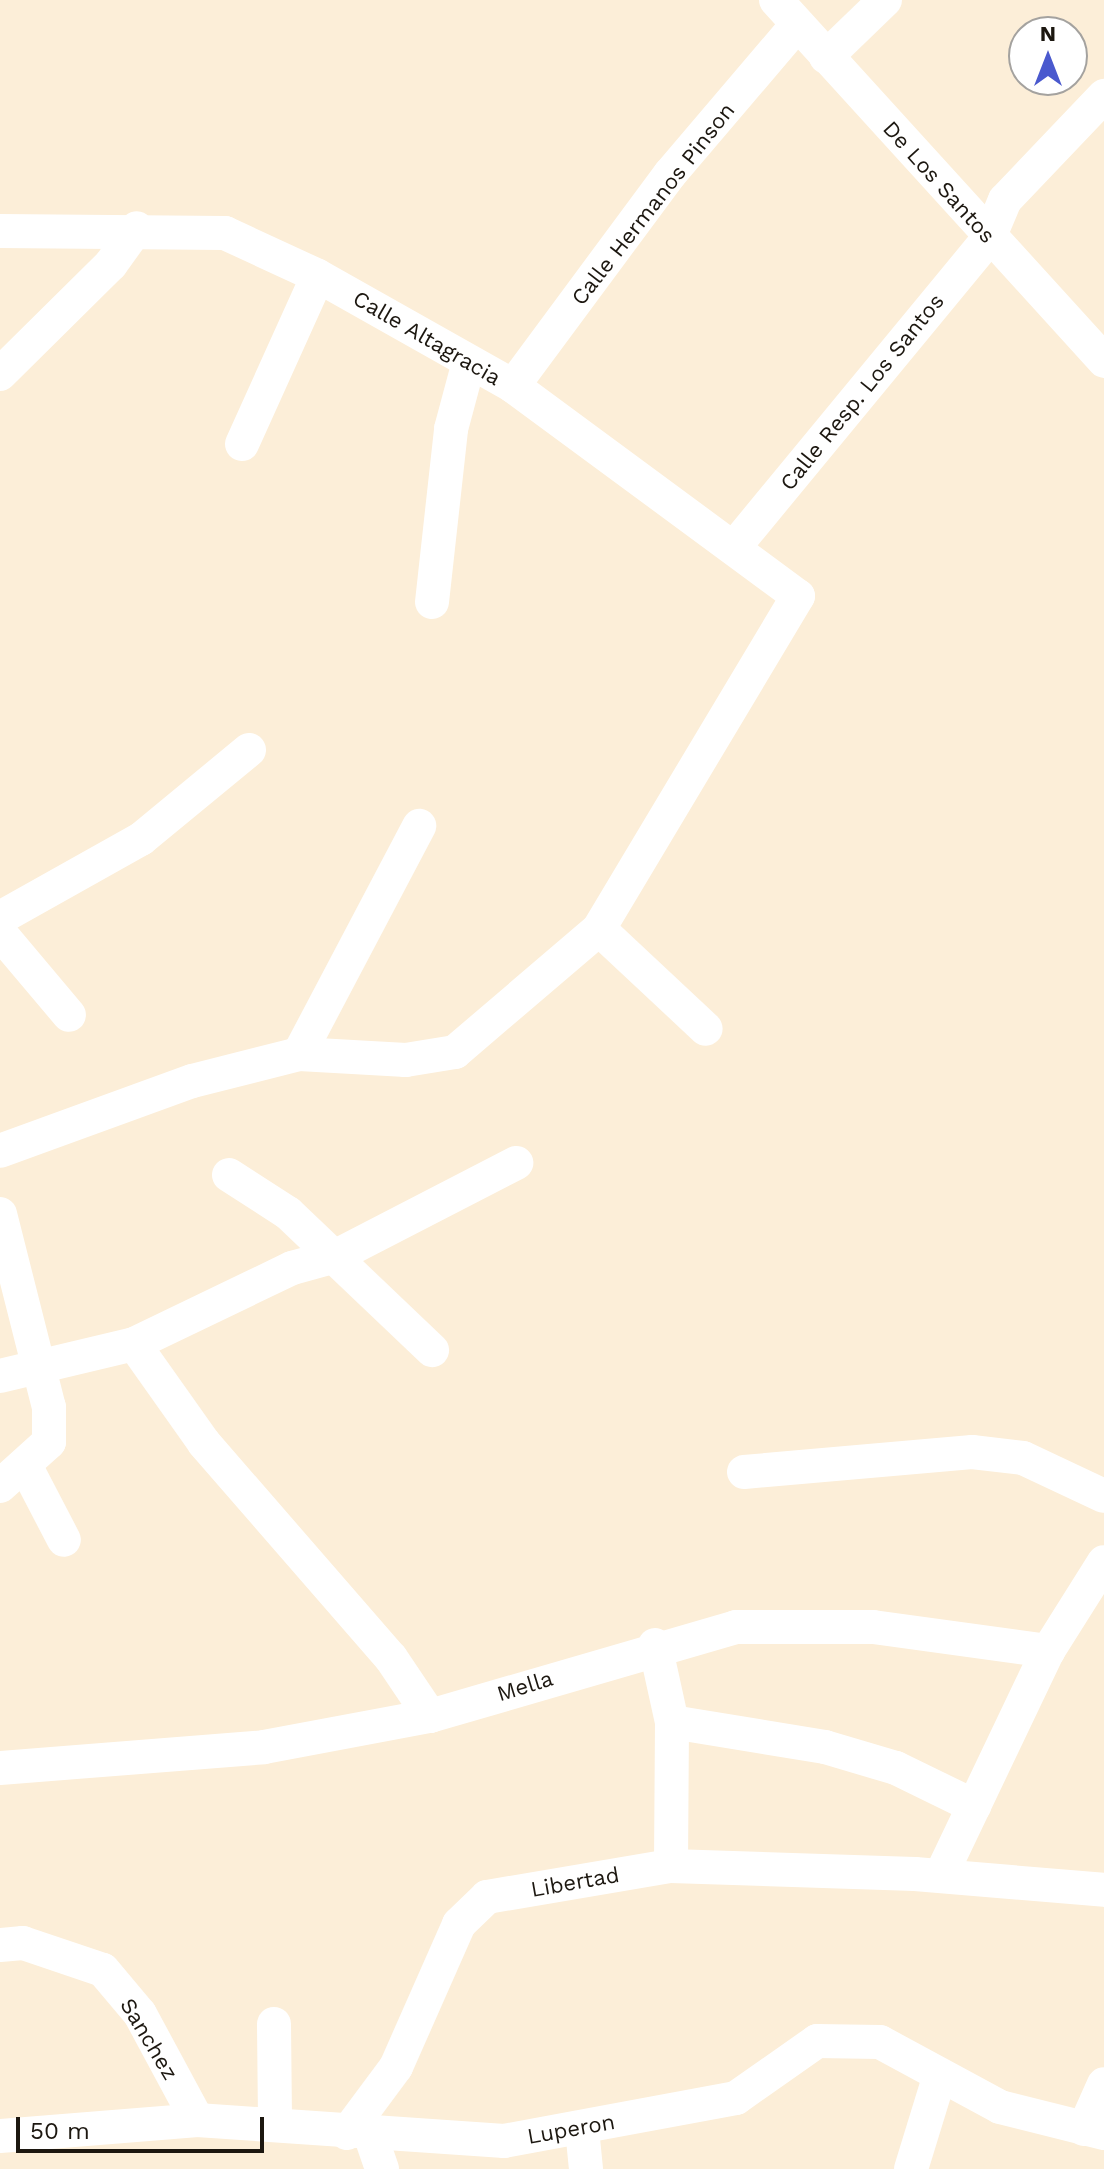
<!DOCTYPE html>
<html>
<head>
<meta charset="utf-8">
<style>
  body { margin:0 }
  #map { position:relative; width:1104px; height:2169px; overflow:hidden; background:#fceed8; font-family:"Work Sans",sans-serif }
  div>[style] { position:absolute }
  .minor>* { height:34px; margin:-17px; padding:0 17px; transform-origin:17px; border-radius:17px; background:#fff }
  span { translate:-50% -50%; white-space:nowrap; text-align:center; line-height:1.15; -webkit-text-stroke:6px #fff; paint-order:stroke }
  .street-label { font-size:22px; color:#1c1710 }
  .north { position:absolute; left:1008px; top:16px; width:80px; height:80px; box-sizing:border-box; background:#fff; border:2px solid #a4a29f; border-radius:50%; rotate:0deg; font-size:22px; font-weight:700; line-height:32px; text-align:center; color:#1c1710 }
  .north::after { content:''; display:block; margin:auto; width:28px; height:36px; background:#4a59ce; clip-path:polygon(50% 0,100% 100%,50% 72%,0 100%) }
  .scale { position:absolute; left:16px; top:2117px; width:248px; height:36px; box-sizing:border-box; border:4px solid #1c1710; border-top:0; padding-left:10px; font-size:24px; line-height:28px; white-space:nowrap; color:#1c1710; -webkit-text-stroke:6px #fff; paint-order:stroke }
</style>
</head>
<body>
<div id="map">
  <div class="minor">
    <div style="left:776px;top:0;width:488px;rotate:47.7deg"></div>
    <div style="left:826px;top:57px;width:82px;rotate:-44deg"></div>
    <div style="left:0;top:231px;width:225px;rotate:0.5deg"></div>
    <div style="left:225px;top:233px;width:102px;rotate:24.8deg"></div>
    <div style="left:318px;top:276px;width:224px;rotate:29.4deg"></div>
    <div style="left:513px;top:386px;width:354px;rotate:36.4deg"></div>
    <div style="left:798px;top:596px;width:388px;rotate:120.9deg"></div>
    <div style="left:599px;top:929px;width:189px;rotate:139.5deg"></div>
    <div style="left:455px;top:1052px;width:50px;rotate:170.7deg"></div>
    <div style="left:406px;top:1060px;width:107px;rotate:-176.8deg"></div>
    <div style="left:299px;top:1054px;width:110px;rotate:165.8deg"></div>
    <div style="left:192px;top:1081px;width:204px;rotate:160deg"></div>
    <div style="left:0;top:374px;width:156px;rotate:-44.7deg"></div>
    <div style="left:111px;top:264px;width:44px;rotate:-54.2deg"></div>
    <div style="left:513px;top:386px;width:264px;rotate:-53.5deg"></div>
    <div style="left:670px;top:174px;width:196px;rotate:-49.6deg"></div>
    <div style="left:242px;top:444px;width:184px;rotate:-65.7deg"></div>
    <div style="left:736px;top:545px;width:398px;rotate:-50.5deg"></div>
    <div style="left:989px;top:238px;width:41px;rotate:-67.2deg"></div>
    <div style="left:1005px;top:200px;width:144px;rotate:-46.4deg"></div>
    <div style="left:432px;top:602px;width:174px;rotate:-83.7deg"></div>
    <div style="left:451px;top:429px;width:69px;rotate:-75deg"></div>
    <div style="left:0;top:918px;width:162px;rotate:-29.3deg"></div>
    <div style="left:141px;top:839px;width:140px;rotate:-39.5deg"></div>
    <div style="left:599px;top:929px;width:146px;rotate:43.1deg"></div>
    <div style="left:0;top:933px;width:107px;rotate:49.9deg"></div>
    <div style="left:299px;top:1054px;width:258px;rotate:-62.2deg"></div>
    <div style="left:229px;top:1175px;width:70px;rotate:32.8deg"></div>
    <div style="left:288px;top:1213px;width:199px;rotate:43.6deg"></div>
    <div style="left:0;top:1214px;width:199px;rotate:75.8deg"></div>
    <div style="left:49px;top:1407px;width:35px;rotate:90deg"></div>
    <div style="left:49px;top:1442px;width:66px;rotate:138.1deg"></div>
    <div style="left:134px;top:1344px;width:121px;rotate:54.7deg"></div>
    <div style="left:204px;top:1443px;width:285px;rotate:49deg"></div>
    <div style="left:391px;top:1658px;width:70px;rotate:56.1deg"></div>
    <div style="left:0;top:1376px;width:138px;rotate:-13.4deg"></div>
    <div style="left:134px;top:1344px;width:175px;rotate:-25.7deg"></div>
    <div style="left:292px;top:1268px;width:46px;rotate:-15.3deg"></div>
    <div style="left:336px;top:1256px;width:203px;rotate:-27.3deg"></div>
    <div style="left:26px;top:1467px;width:82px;rotate:62.5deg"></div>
    <div style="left:744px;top:1472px;width:229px;rotate:-5deg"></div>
    <div style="left:972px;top:1452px;width:51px;rotate:6.7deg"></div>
    <div style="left:1023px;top:1458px;width:89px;rotate:25.1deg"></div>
    <div style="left:655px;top:1645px;width:79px;rotate:77.6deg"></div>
    <div style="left:672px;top:1722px;width:144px;rotate:90.4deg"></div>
    <div style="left:672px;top:1722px;width:155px;rotate:9.3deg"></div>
    <div style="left:825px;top:1747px;width:74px;rotate:16.5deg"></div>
    <div style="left:896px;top:1768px;width:87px;rotate:26deg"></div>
    <div style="left:0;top:1768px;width:265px;rotate:-4.5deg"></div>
    <div style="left:264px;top:1747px;width:169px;rotate:-10.6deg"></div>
    <div style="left:430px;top:1716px;width:319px;rotate:-16.2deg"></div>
    <div style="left:736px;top:1627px;width:137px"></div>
    <div style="left:873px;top:1627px;width:177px;rotate:7.8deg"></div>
    <div style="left:941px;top:1875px;width:248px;rotate:-64.5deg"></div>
    <div style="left:1048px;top:1651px;width:105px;rotate:-57.8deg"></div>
    <div style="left:0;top:1945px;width:23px;rotate:-5deg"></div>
    <div style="left:23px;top:1943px;width:84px;rotate:18.6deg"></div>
    <div style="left:103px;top:1970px;width:57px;rotate:49.9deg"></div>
    <div style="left:140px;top:2014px;width:120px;rotate:61.7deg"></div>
    <div style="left:274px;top:2024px;width:100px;rotate:89.4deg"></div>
    <div style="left:582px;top:2129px;width:40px;rotate:84.3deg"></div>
    <div style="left:1084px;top:2129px;width:49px;rotate:-66deg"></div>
    <div style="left:347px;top:2133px;width:82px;rotate:-53.4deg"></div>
    <div style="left:396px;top:2067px;width:156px;rotate:-66.2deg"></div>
    <div style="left:459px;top:1924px;width:39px;rotate:-44deg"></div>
    <div style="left:487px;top:1897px;width:187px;rotate:-9.6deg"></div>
    <div style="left:671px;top:1866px;width:244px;rotate:1.9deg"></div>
    <div style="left:915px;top:1874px;width:190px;rotate:4.8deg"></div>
    <div style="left:370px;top:2134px;width:37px;rotate:71deg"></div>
    <div style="left:0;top:2136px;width:198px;rotate:-4.6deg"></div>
    <div style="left:197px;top:2120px;width:308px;rotate:3.9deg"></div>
    <div style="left:504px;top:2141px;width:236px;rotate:-10.5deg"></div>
    <div style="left:736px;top:2098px;width:99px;rotate:-35.1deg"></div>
    <div style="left:817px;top:2041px;width:63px;rotate:0.9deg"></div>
    <div style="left:880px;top:2042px;width:136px;rotate:28.4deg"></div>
    <div style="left:1000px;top:2107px;width:107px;rotate:14deg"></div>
    <div style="left:911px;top:2169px;width:98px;rotate:-72.9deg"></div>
  </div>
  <div class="street-label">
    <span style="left:939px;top:182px;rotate:48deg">De Los Santos</span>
    <span style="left:653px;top:204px;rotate:-52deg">Calle Hermanos Pinson</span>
    <span style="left:427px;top:338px;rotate:30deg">Calle Altagracia</span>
    <span style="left:862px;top:392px;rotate:-51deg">Calle Resp. Los Santos</span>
    <span style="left:525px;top:1686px;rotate:-17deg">Mella</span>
    <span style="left:575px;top:1882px;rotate:-10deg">Libertad</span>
    <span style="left:149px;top:2039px;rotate:59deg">Sanchez</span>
    <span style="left:571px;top:2129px;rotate:-10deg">Luperon</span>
  </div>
  <div class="north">N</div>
  <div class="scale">50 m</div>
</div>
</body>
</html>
